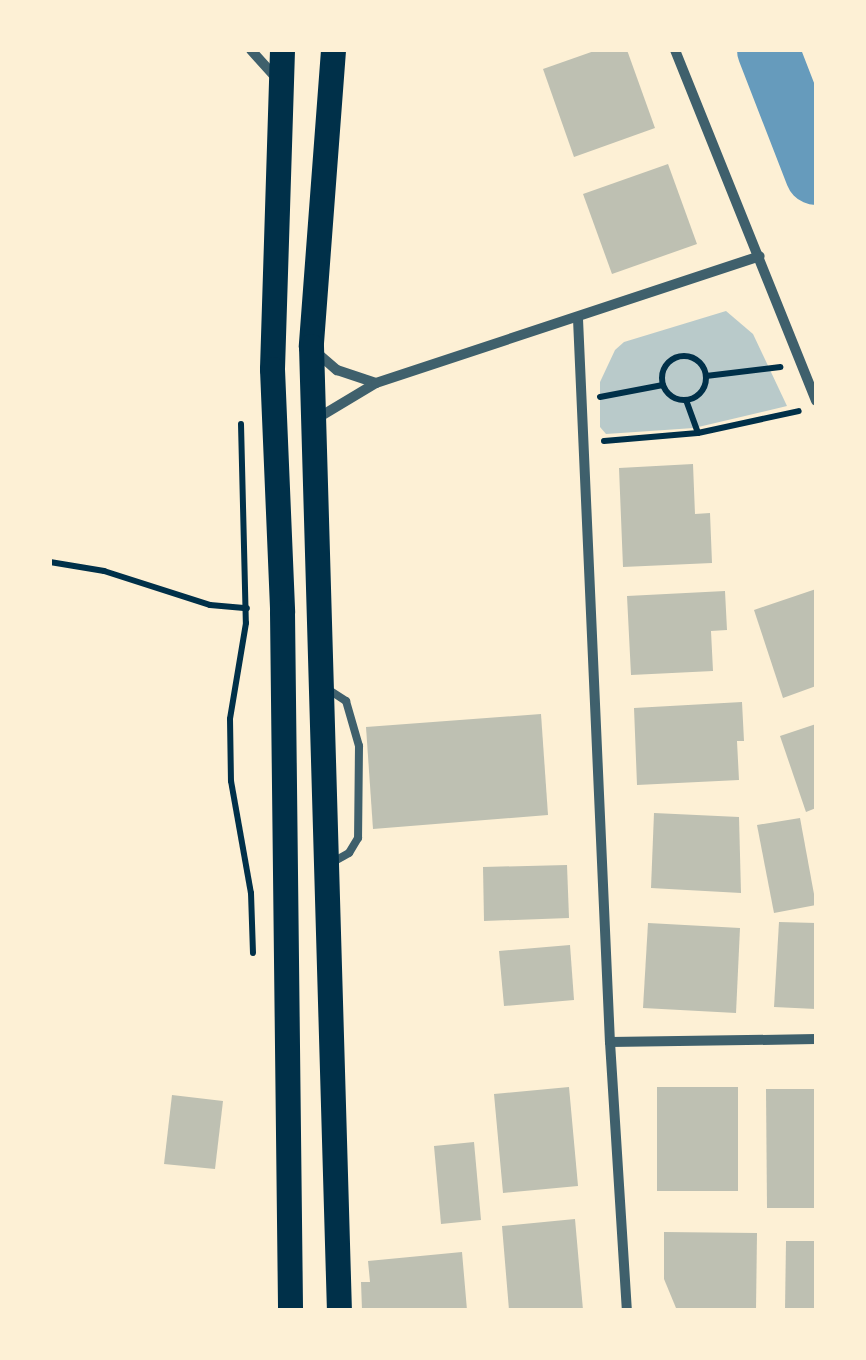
<!DOCTYPE html>
<html>
<head>
<meta charset="utf-8">
<style>
  body { margin:0 }
  #map { position:relative; width:866px; height:1360px; overflow:hidden; background:#fdf0d5; font-family:Inter,sans-serif }
  div>[style] { position:absolute }
  .green>* { inset:0; background:#b9caca }
  .river>* { height:62px; margin:-31px; padding:0 31px; transform-origin:31px; border-radius:31px; background:#669bbc }
  .building>* { inset:0; background:#bec0b2 }
  .path>* { height:6px; margin:-3px; padding:0 3px; transform-origin:3px; border-radius:3px; background:#003049 }
  .path>.ring { margin:-3px; padding:0; box-sizing:content-box; background:none; border:6px solid #003049; border-radius:50% }
  .service>* { height:8px; margin:-4px; padding:0 4px; transform-origin:4px; border-radius:4px; background:#3f606c }
  .minor>* { height:10px; margin:-5px; padding:0 5px; transform-origin:5px; border-radius:5px; background:#3f606c }
  .primary>* { height:25px; margin:-12.5px; padding:0 12.5px; transform-origin:12.5px; border-radius:12.5px; background:#003049 }
  span { translate:-50% -50%; white-space:nowrap; text-align:center; line-height:1.15; -webkit-text-stroke:8px #fdf0d5; paint-order:stroke }
  .frame { position:absolute; inset:0; border:52px solid #fdf0d5; pointer-events:none }
</style>
</head>
<body>
<div id="map">
  <div class="green">
    <div style="clip-path:polygon(726px 311px,753px 334px,787px 406px,694px 428px,606px 434px,600px 427px,600px 382px,615px 350px,624px 342px)"></div>
  </div>
  <div class="river">
    <div style="left:768px;top:50px;width:133px;rotate:68.8deg"></div>
  </div>
  <div class="building">
    <div style="clip-path:polygon(597px 50px,627px 50px,655px 128px,574px 157px,543px 69px)"></div>
    <div style="clip-path:polygon(668px 164px,697px 244px,612px 274px,583px 194px)"></div>
    <div style="clip-path:polygon(693px 464px,695px 514px,710px 513px,712px 563px,623px 567px,619px 468px)"></div>
    <div style="clip-path:polygon(816px 589px,816px 686px,783px 698px,754px 610px)"></div>
    <div style="clip-path:polygon(725px 591px,727px 630px,711px 631px,713px 671px,631px 675px,627px 596px)"></div>
    <div style="clip-path:polygon(742px 702px,744px 741px,737px 741px,739px 780px,637px 785px,634px 708px)"></div>
    <div style="clip-path:polygon(541px 714px,548px 815px,373px 829px,366px 727px)"></div>
    <div style="clip-path:polygon(816px 724px,816px 808px,806px 812px,780px 736px)"></div>
    <div style="clip-path:polygon(654px 813px,739px 817px,741px 893px,651px 888px)"></div>
    <div style="clip-path:polygon(800px 818px,816px 905px,774px 913px,757px 825px)"></div>
    <div style="clip-path:polygon(567px 865px,569px 918px,484px 921px,483px 867px)"></div>
    <div style="clip-path:polygon(779px 922px,816px 923px,816px 1009px,774px 1007px)"></div>
    <div style="clip-path:polygon(648px 923px,740px 928px,736px 1013px,643px 1008px)"></div>
    <div style="clip-path:polygon(570px 945px,574px 1000px,504px 1006px,499px 951px)"></div>
    <div style="clip-path:polygon(569px 1087px,578px 1186px,503px 1193px,494px 1094px)"></div>
    <div style="clip-path:polygon(657px 1087px,738px 1087px,738px 1191px,657px 1191px)"></div>
    <div style="clip-path:polygon(766px 1089px,816px 1089px,816px 1208px,767px 1208px)"></div>
    <div style="clip-path:polygon(172px 1095px,223px 1101px,215px 1169px,164px 1164px)"></div>
    <div style="clip-path:polygon(474px 1142px,481px 1220px,441px 1224px,434px 1146px)"></div>
    <div style="clip-path:polygon(575px 1219px,583px 1310px,509px 1310px,502px 1226px)"></div>
    <div style="clip-path:polygon(664px 1232px,757px 1233px,756px 1310px,676px 1308px,664px 1279px)"></div>
    <div style="clip-path:polygon(786px 1241px,816px 1241px,816px 1310px,785px 1310px)"></div>
    <div style="clip-path:polygon(462px 1252px,467px 1310px,362px 1310px,361px 1282px,370px 1282px,368px 1261px)"></div>
  </div>
  <div class="path">
    <div class="ring" style="left:662px;top:356px;width:38px;height:38px"></div>
    <div style="left:706px;top:376px;width:75px;rotate:-6.9deg"></div>
    <div style="left:600px;top:397px;width:64px;rotate:-10.8deg"></div>
    <div style="left:686px;top:400px;width:35px;rotate:70deg"></div>
    <div style="left:698px;top:433px;width:103px;rotate:-12.3deg"></div>
    <div style="left:241px;top:424px;width:199px;rotate:88.6deg"></div>
    <div style="left:246px;top:623px;width:97px;rotate:99.5deg"></div>
    <div style="left:230px;top:719px;width:62px;rotate:89.1deg"></div>
    <div style="left:231px;top:781px;width:114px;rotate:79.9deg"></div>
    <div style="left:251px;top:893px;width:60px;rotate:88.1deg"></div>
    <div style="left:604px;top:441px;width:94px;rotate:-4.9deg"></div>
    <div style="left:50px;top:562px;width:55px;rotate:9.5deg"></div>
    <div style="left:104px;top:571px;width:111px;rotate:17.8deg"></div>
    <div style="left:210px;top:605px;width:37px;rotate:5deg"></div>
  </div>
  <div class="service">
    <div style="left:326px;top:688px;width:24px;rotate:33deg"></div>
    <div style="left:346px;top:701px;width:47px;rotate:73.9deg"></div>
    <div style="left:359px;top:746px;width:92px;rotate:90.6deg"></div>
    <div style="left:358px;top:838px;width:17px;rotate:121deg"></div>
    <div style="left:349px;top:853px;width:21px;rotate:151deg"></div>
  </div>
  <div class="minor">
    <div style="left:251px;top:50px;width:36px;rotate:48deg"></div>
    <div style="left:675px;top:50px;width:378px;rotate:68.1deg"></div>
    <div style="left:578px;top:319px;width:724px;rotate:87.47deg"></div>
    <div style="left:610px;top:1042px;width:269px;rotate:86.4deg"></div>
    <div style="left:316px;top:352px;width:28px;rotate:41deg"></div>
    <div style="left:337px;top:370px;width:41px;rotate:18.4deg"></div>
    <div style="left:316px;top:419px;width:70px;rotate:-31deg"></div>
    <div style="left:376px;top:383px;width:404px;rotate:-18.3deg"></div>
    <div style="left:610px;top:1042px;width:206px;rotate:-0.8deg"></div>
  </div>
  <div class="primary">
    <div style="left:282px;top:50px;width:319px;rotate:91.8deg"></div>
    <div style="left:272px;top:369px;width:243px;rotate:87.6deg"></div>
    <div style="left:282px;top:612px;width:698px;rotate:89.34deg"></div>
    <div style="left:333px;top:50px;width:297px;rotate:94.3deg"></div>
    <div style="left:311px;top:346px;width:964px;rotate:88.34deg"></div>
  </div>
  <div class="frame"></div>
</div>
</body>
</html>
